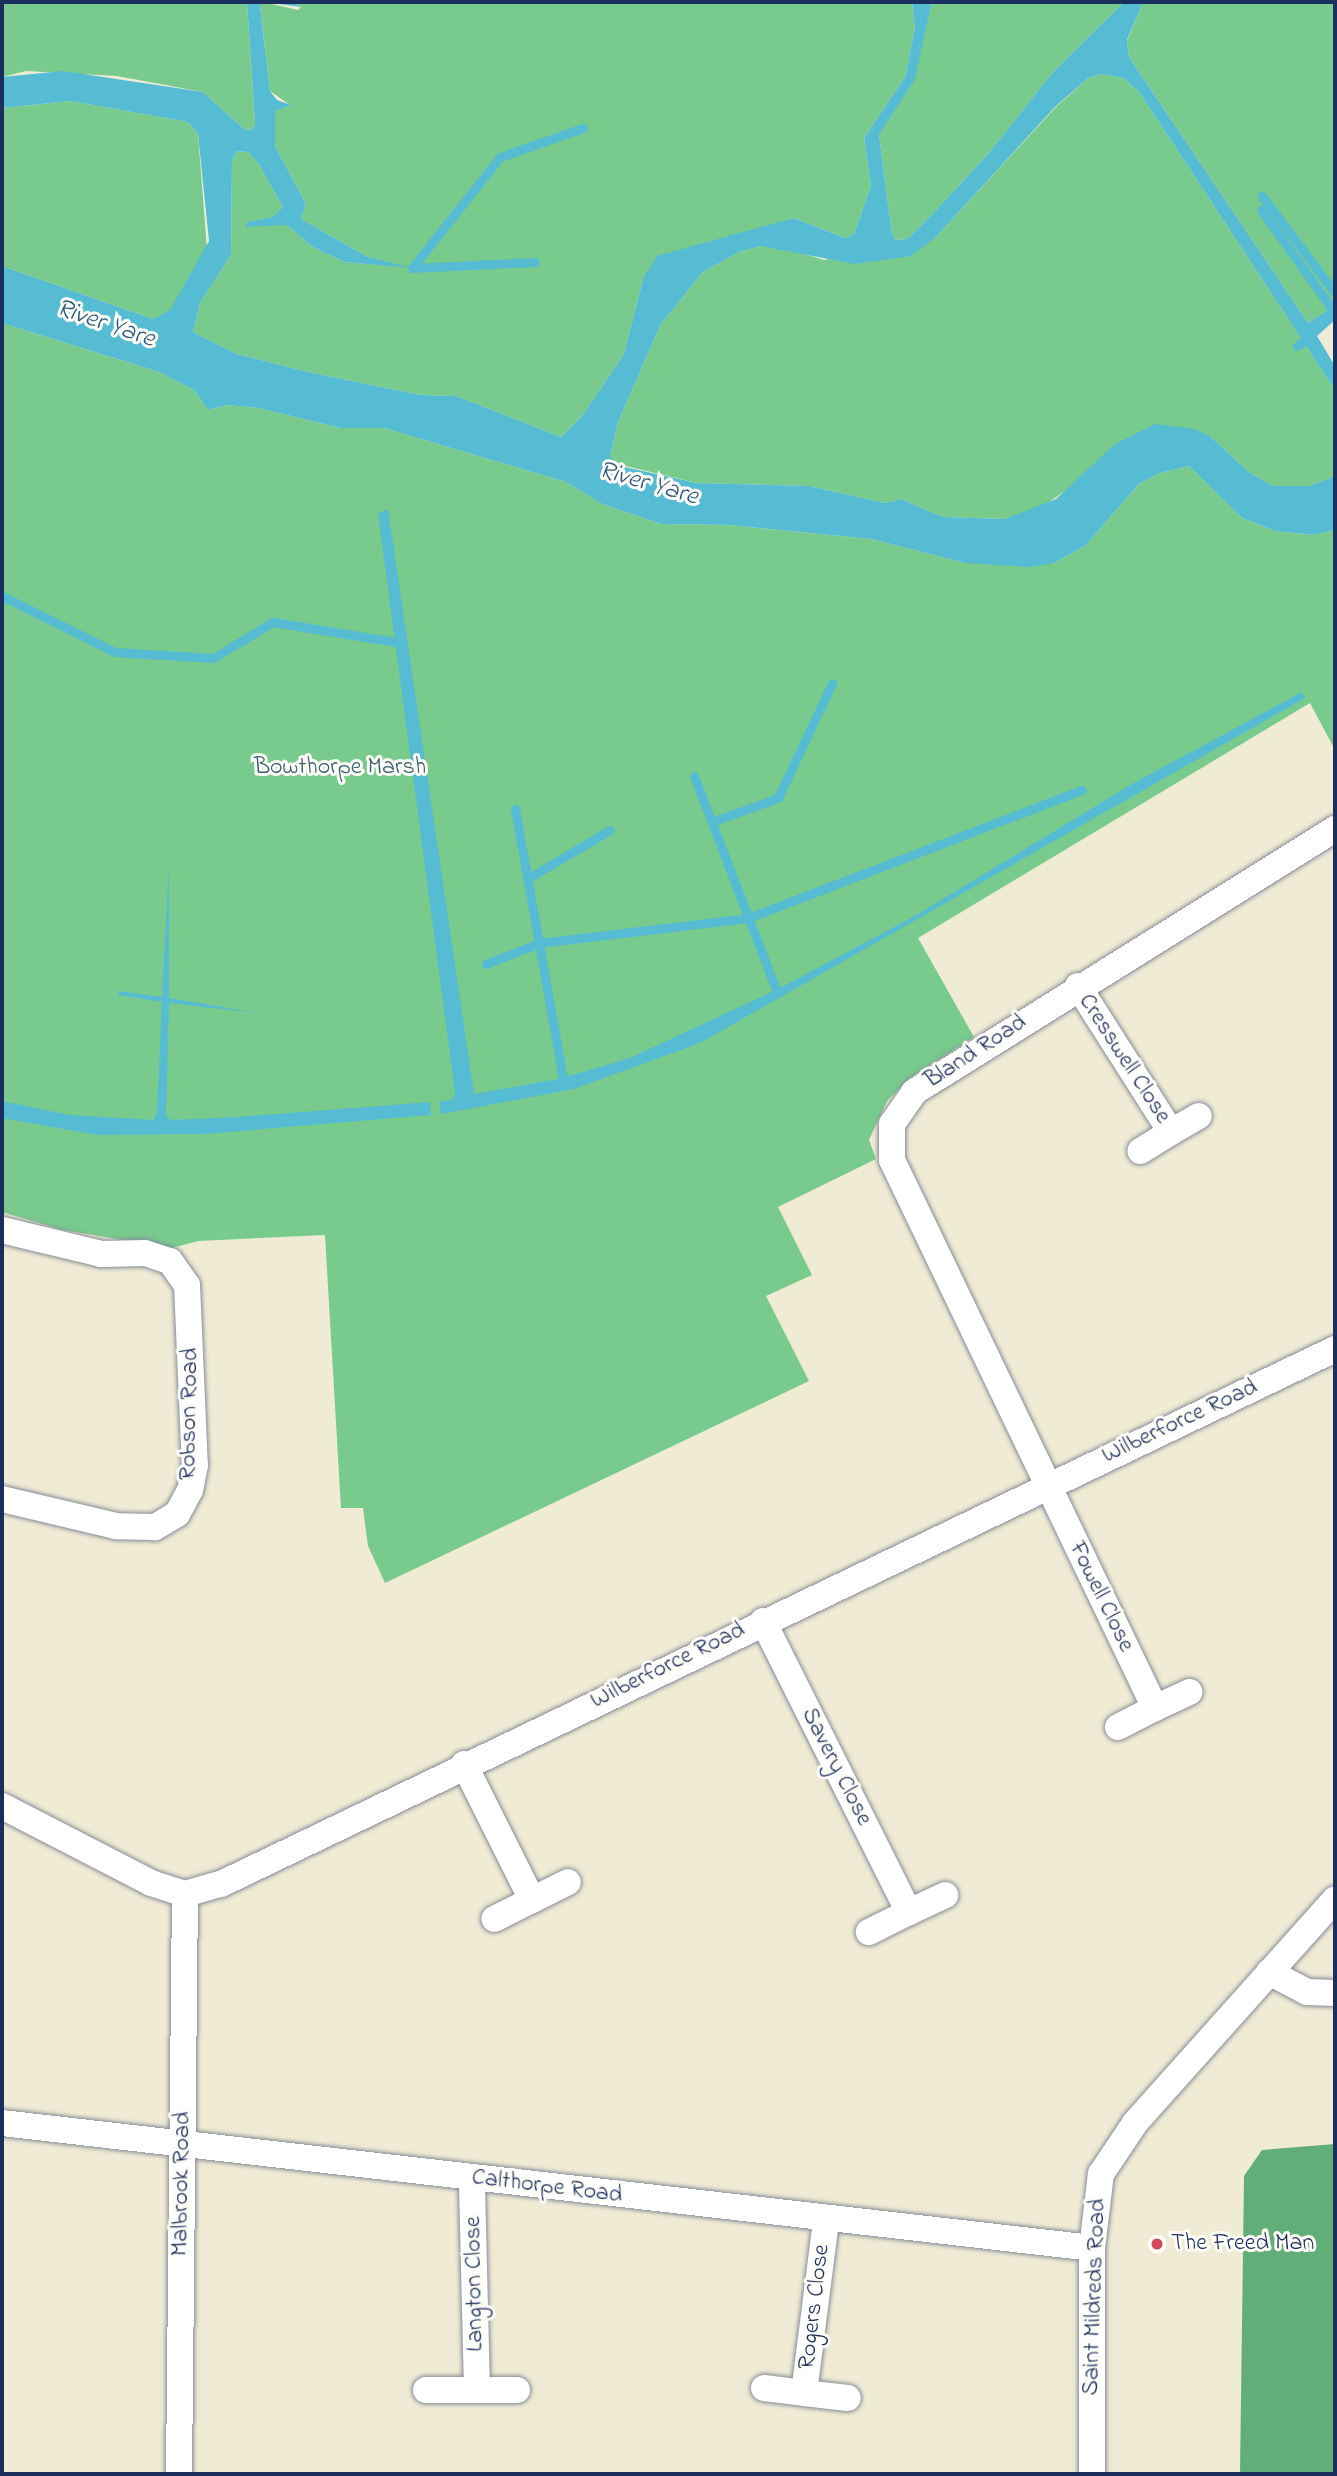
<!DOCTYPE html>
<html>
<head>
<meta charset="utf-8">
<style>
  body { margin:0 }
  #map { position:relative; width:1337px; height:2476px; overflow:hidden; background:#f0ebd4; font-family:"Indie Flower",sans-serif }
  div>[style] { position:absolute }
  .green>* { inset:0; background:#78ca8d }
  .forest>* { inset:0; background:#62ae78 }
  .water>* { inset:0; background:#56bcd4 }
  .stream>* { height:9px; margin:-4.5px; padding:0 4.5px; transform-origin:4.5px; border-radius:4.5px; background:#56bcd4 }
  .roads { filter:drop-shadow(0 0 2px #868d99) drop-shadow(0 0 2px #868d99) }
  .minor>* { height:26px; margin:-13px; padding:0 13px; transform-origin:13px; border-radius:13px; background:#fff }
  .dots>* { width:19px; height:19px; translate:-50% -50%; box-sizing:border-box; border:4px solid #fdfcf7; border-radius:50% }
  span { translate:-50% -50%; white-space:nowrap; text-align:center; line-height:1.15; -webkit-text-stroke:6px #fdfcf7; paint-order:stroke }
  .park-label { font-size:24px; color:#375e6c }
  .street-label { font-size:24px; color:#1b2f5e }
  .poi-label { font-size:24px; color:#1b2f5e }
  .left { translate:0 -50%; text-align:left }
  .water-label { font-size:26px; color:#2d5981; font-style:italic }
  .frame { position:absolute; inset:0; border:4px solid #1b2f5e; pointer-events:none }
</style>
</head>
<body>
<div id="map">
  <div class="green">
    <div style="clip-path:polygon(2px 2px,247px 2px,255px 124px,252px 130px,244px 129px,203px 92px,117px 76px,26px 71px,2px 77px)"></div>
    <div style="clip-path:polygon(263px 2px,298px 10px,301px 7px,292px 2px,912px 2px,915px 28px,905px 77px,864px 138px,871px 186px,854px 234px,845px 238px,794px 218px,643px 279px,624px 354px,582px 416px,561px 437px,456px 396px,421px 395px,308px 372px,237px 354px,193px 332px,200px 303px,231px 255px,232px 161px,237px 151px,248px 152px,258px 163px,283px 207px,272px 217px,247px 222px,287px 225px,311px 246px,344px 262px,406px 267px,368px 257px,301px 219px,306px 204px,275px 146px,275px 111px,290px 105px,270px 91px,260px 6px)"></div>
    <div style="clip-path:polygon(932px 2px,1124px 2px,1053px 72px,988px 154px,922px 225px,907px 239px,896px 240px,892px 234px,879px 135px,914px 79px)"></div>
    <div style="clip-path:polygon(1143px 2px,1335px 2px,1335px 305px,1308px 323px,1129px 57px,1127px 41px)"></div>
    <div style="clip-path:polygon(1101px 74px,1123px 78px,1139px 92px,1335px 390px,1335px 476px,1309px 486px,1273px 486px,1250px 473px,1210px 436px,1078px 482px,1039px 509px,1005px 519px,943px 517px,901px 499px,885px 503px,809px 486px,697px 483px,613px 463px,610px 456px,618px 422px,661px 324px,703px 272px,739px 252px,761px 246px,782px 247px,824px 260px,935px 238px,1055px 108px,1088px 78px)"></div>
    <div style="clip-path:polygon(70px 101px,188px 122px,198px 134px,207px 250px,170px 311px,153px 319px,2px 266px,2px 108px)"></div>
    <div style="clip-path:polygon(2px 323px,159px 372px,194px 390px,208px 410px,227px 405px,258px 408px,341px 428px,384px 428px,566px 482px,602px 504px,661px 524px,730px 525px,871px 539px,965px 563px,1054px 563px,1085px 546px,1139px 484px,1160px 473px,1189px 466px,1242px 518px,1275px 531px,1313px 535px,1335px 530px,1335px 750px,1310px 703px,918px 938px,974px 1037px,911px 1077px,887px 1101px,869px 1140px,876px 1159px,778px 1207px,812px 1275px,766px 1296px,809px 1381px,385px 1583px,368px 1546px,363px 1508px,341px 1508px,325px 1235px,198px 1241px,172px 1248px,63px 1230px,2px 1212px)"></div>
  </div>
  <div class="forest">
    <div style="clip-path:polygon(1335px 2144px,1335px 2474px,1240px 2474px,1244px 2176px,1262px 2150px)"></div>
  </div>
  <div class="water">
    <div style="clip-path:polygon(247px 2px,292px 2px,301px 7px,263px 2px,260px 6px,270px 91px,277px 100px,291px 105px,275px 111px,275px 146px,306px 204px,301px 219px,368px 257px,412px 268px,344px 262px,311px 246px,287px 225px,246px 227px,247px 222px,272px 217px,283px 207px,258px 163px,248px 152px,237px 151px,232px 161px,231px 255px,200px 303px,193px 332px,237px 354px,308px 372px,421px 395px,456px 396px,561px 437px,582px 416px,624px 354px,643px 279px,657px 256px,794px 218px,845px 238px,854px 234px,871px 186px,864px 138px,905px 77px,915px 28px,912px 2px,932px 2px,915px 79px,879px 135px,892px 234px,896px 240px,907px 239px,922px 225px,988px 154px,1053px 72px,1124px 2px,1143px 2px,1127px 40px,1129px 57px,1308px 323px,1335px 305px,1335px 320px,1317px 336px,1335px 366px,1335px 390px,1139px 92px,1123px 78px,1101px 74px,1088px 78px,1055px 107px,935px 238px,911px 256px,854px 264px,761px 246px,739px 252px,703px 272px,661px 324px,618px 422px,610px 456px,620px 466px,697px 483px,809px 486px,885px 503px,901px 499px,943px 517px,1005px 519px,1056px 499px,1115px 444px,1155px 424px,1195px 429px,1210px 436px,1250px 473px,1273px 486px,1309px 486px,1335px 476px,1335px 530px,1313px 535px,1275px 531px,1242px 518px,1189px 466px,1160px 473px,1139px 484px,1085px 546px,1054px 563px,1030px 567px,965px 563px,871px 539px,730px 525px,661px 524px,602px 504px,566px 482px,384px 428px,341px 428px,258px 408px,227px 405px,208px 410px,194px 390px,159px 372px,2px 323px,2px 266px,153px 319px,170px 310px,209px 241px,198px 134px,188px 122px,70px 101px,2px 108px,2px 77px,63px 71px,203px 92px,244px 129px,252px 130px,255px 124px)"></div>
    <div style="clip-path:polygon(388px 509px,474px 1094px,563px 1078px,630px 1058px,776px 990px,915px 916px,1132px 784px,1302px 692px,1305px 698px,700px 1043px,574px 1089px,441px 1114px,439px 1102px,453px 1099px,455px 1092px,378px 514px)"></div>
    <div style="clip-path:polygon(169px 865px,169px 998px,258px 1013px,169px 1003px,166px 1116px,171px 1120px,238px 1117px,430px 1102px,431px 1115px,204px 1134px,97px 1135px,2px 1118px,2px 1101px,69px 1115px,153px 1120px,157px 1113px,162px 1002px,118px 995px,119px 991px,162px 997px)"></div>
  </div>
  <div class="stream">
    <div style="left:1262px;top:196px;width:120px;rotate:53.1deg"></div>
    <div style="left:1261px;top:210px;width:127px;rotate:54.3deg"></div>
    <div style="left:412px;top:268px;width:142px;rotate:-51.6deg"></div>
    <div style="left:500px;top:157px;width:88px;rotate:-19.3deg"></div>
    <div style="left:412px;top:268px;width:123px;rotate:-2.8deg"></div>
    <div style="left:1297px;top:346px;width:19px;rotate:-39deg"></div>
    <div style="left:2px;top:596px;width:126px;rotate:26.4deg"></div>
    <div style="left:115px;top:652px;width:98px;rotate:3.5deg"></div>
    <div style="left:213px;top:658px;width:70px;rotate:-31deg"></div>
    <div style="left:273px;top:622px;width:124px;rotate:9.3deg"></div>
    <div style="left:694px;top:776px;width:229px;rotate:69deg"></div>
    <div style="left:515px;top:809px;width:273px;rotate:79.9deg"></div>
    <div style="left:711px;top:822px;width:71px;rotate:-19.7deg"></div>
    <div style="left:778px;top:798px;width:127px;rotate:-64.8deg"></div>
    <div style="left:527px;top:879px;width:96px;rotate:-30.6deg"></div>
    <div style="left:486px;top:964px;width:57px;rotate:-21.6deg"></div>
    <div style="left:539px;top:943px;width:210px;rotate:-6.8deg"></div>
    <div style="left:748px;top:918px;width:357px;rotate:-21deg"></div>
  </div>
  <div class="roads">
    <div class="minor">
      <div style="left:1078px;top:986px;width:173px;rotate:57.5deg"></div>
      <div style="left:1171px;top:1132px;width:36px;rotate:148deg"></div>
      <div style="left:1171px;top:1132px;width:32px;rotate:-30deg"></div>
      <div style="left:2px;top:1230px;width:102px;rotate:13.6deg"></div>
      <div style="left:101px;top:1254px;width:44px;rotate:-1.3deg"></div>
      <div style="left:145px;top:1253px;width:26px;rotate:18deg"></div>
      <div style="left:170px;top:1261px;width:29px;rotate:55deg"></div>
      <div style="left:187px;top:1285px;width:180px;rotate:87.5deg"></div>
      <div style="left:195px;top:1465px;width:25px;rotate:101deg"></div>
      <div style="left:190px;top:1490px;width:27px;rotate:118deg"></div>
      <div style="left:177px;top:1514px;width:26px;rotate:149deg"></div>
      <div style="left:155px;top:1527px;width:39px;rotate:-179deg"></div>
      <div style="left:116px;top:1526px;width:117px;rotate:-166.7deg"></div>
      <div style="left:763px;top:1621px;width:326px;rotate:63.4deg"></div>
      <div style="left:909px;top:1912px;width:45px;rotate:153.4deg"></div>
      <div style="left:1155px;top:1708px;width:38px;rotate:-25deg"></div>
      <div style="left:1118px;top:1727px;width:42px;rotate:-27.2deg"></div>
      <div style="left:1155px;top:1708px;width:608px;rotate:-115.64deg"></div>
      <div style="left:892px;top:1160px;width:36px;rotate:-90deg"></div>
      <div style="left:892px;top:1124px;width:39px;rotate:-55deg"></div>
      <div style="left:914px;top:1092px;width:496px;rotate:-32deg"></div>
      <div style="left:464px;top:1764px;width:152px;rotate:63.4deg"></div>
      <div style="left:532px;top:1900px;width:42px;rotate:153.4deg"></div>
      <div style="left:2px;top:1806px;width:168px;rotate:27.3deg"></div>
      <div style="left:151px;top:1883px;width:36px;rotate:18deg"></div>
      <div style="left:185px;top:1894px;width:37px;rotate:-16deg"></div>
      <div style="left:221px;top:1884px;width:1236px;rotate:-25.65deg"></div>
      <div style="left:532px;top:1900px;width:40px;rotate:-26.6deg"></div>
      <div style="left:909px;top:1912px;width:40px;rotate:-25deg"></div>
      <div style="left:1269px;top:1972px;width:43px;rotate:27.8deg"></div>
      <div style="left:1307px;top:1992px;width:28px;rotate:2deg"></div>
      <div style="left:2px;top:2123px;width:1097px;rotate:6.54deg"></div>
      <div style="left:826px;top:2221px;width:173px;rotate:97.3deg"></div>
      <div style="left:804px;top:2393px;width:44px;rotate:6.5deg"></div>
      <div style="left:764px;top:2388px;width:40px;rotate:7.1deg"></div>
      <div style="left:426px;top:2390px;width:51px"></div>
      <div style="left:477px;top:2390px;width:212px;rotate:-91.4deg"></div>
      <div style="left:477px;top:2390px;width:40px"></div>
      <div style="left:179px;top:2474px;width:580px;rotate:-89.41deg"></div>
      <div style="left:1092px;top:2474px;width:226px;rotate:-90deg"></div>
      <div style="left:1092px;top:2248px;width:75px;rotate:-83.1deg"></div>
      <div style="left:1101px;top:2174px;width:61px;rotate:-56.3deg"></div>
      <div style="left:1135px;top:2123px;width:300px;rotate:-48.2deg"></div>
    </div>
  </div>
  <div class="dots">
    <div style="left:1157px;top:2244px;background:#d1495b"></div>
  </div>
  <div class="park-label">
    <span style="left:340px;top:768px">Bowthorpe Marsh</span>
  </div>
  <div class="street-label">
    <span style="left:976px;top:1052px;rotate:-33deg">Bland Road</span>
    <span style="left:1124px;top:1059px;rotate:57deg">Cresswell Close</span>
    <span style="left:190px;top:1414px;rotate:-89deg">Robson Road</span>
    <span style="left:1180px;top:1422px;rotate:-25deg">Wilberforce Road</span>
    <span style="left:1101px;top:1597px;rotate:64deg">Fowell Close</span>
    <span style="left:668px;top:1666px;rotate:-26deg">Wilberforce Road</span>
    <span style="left:836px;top:1767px;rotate:63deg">Savery Close</span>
    <span style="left:182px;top:2184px;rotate:-89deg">Malbrook Road</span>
    <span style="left:547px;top:2187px;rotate:7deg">Calthorpe Road</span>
    <span style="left:475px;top:2284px;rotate:-91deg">Langton Close</span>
    <span style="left:1095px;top:2297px;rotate:-88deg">Saint Mildreds Road</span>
    <span style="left:815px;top:2307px;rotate:-83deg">Rogers Close</span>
  </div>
  <div class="poi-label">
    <span class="left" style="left:1171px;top:2244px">The Freed Man</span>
  </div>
  <div class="water-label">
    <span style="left:105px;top:325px;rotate:19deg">River Yare</span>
    <span style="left:648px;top:485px;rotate:16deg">River Yare</span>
  </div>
  <div class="frame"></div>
</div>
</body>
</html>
